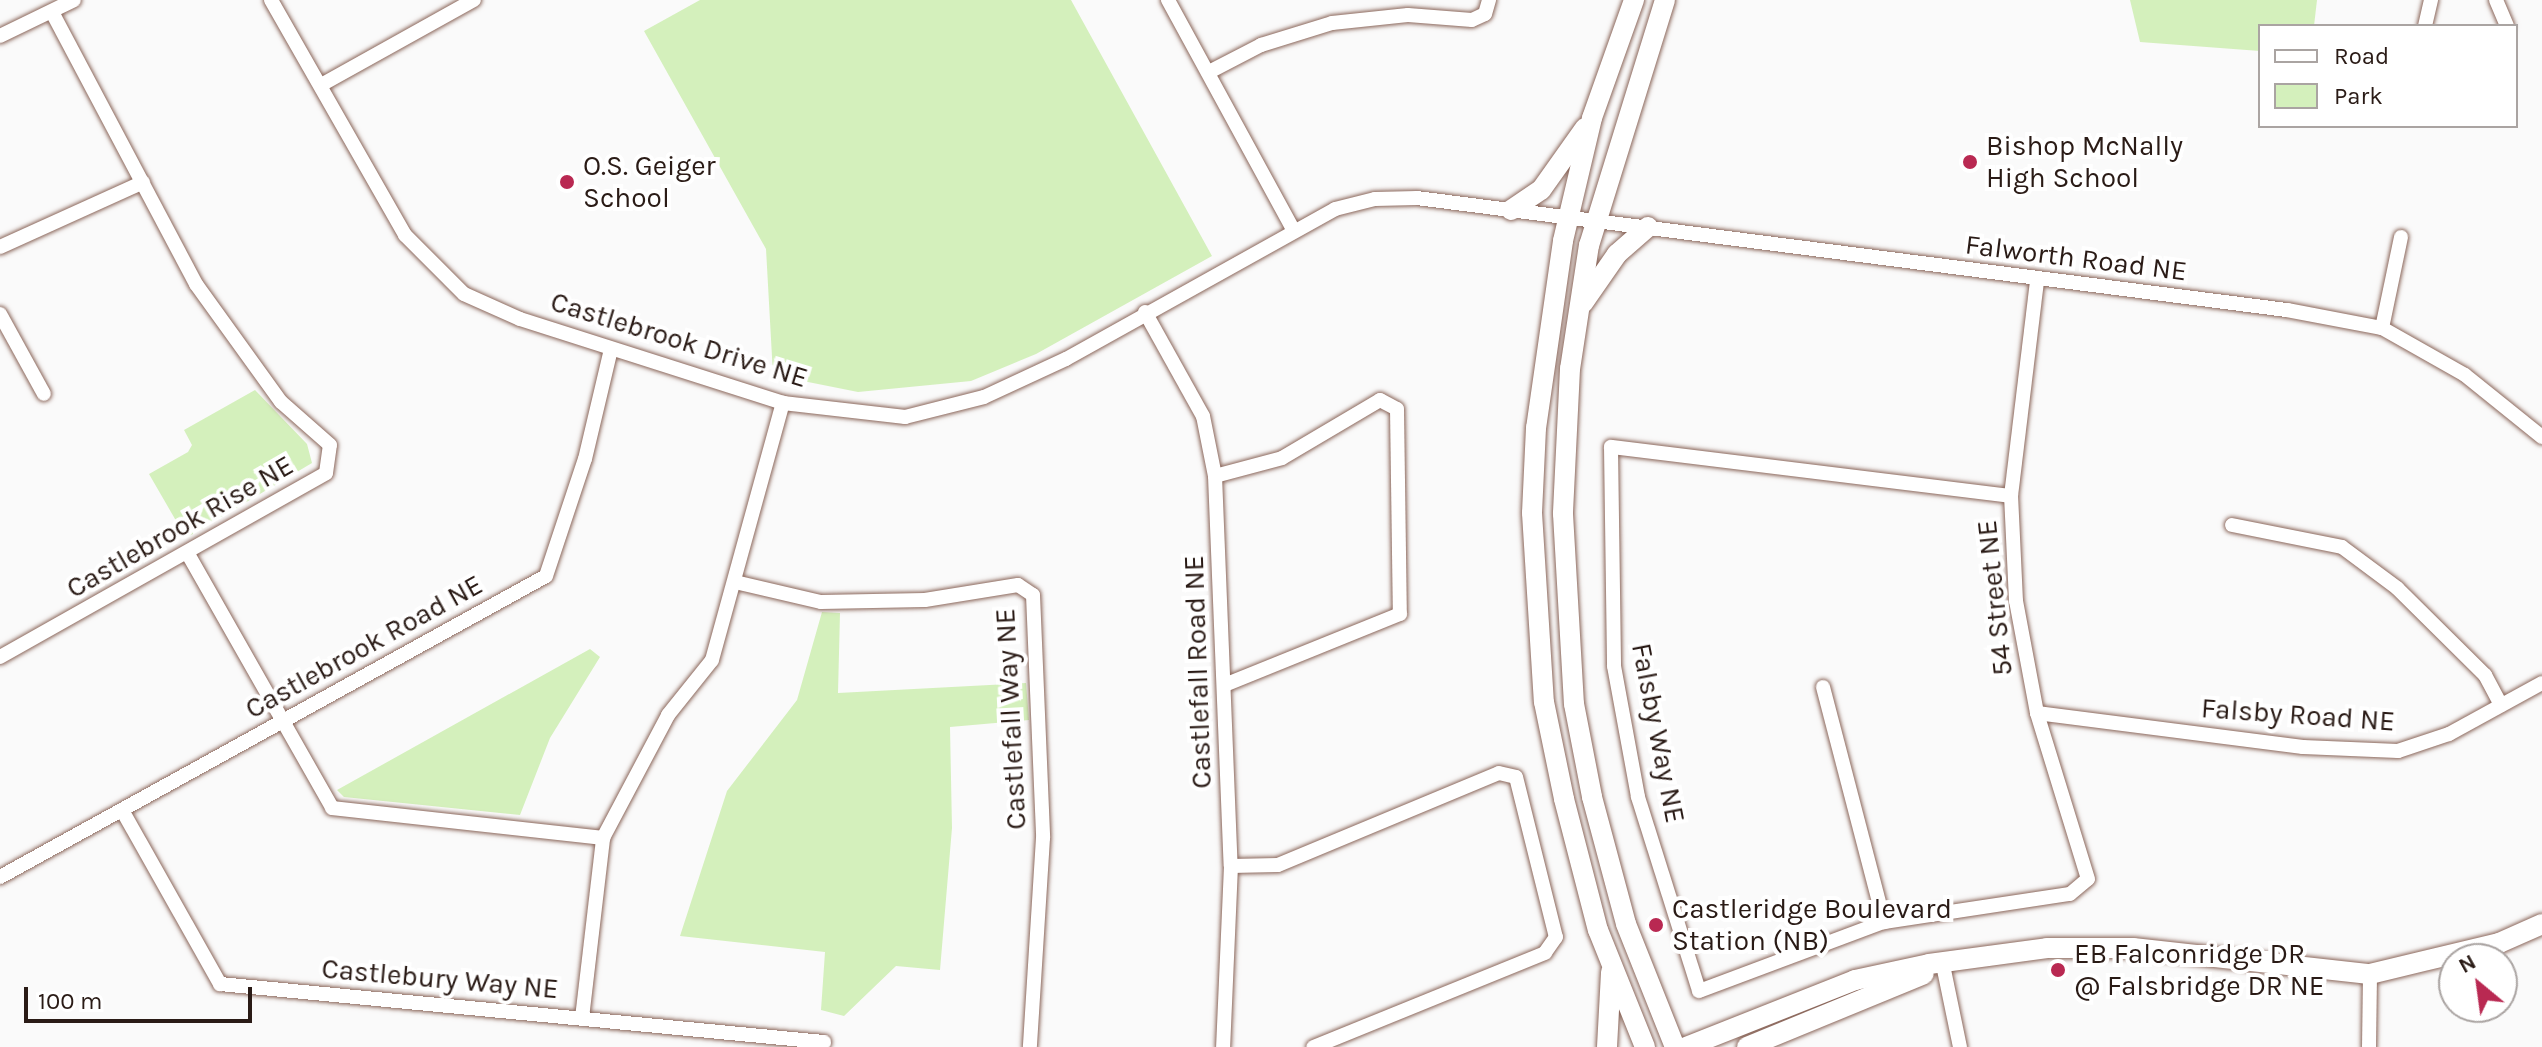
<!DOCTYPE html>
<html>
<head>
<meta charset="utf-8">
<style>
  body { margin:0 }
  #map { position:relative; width:2542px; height:1047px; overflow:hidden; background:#fafafa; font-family:Karla,sans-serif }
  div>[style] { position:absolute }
  .green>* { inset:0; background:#d4f0bc }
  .roads { filter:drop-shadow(0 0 2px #8b675b) drop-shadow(0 0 2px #8b675b) }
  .street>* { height:14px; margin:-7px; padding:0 7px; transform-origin:7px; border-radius:7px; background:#fff }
  .secondary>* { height:20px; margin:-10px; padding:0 10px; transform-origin:10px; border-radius:10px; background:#fff }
  .dots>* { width:22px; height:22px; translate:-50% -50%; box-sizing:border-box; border:4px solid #fff; border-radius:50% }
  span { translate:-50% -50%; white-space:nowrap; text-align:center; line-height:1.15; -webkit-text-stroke:8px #fff; paint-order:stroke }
  .poi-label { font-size:28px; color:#2a1b16 }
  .left { translate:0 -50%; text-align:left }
  .street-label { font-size:28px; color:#2a1b16 }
  .legend { position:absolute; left:2258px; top:24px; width:260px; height:104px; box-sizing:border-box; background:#fff; border:2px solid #aaa4a2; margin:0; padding:10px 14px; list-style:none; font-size:24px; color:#2a1b16 }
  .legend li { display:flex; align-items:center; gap:16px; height:40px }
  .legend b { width:40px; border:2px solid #aaa4a2 }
  .north { position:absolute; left:2438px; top:943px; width:80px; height:80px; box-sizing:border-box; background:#fff; border:2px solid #aaa4a2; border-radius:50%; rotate:331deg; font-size:22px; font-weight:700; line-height:32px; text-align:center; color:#2a1b16 }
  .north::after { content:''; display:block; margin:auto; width:28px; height:36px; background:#b92952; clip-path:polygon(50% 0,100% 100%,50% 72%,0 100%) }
  .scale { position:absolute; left:24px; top:987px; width:228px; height:36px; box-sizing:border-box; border:4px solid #2a1b16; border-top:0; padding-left:10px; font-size:24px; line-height:28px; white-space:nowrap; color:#2a1b16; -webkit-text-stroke:6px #fff; paint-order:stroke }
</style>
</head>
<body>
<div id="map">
  <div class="green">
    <div style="clip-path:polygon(700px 0,1071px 0,1212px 256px,1036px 354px,971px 381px,858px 392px,773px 375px,766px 249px,644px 31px)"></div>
    <div style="clip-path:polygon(2130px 0,2317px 0,2314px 26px,2260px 26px,2260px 51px,2140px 42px)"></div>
    <div style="clip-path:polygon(255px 390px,307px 444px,312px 463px,186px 538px,149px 474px,188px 452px,192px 445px,184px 430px)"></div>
    <div style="clip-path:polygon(822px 612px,840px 613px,838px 693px,1026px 683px,1029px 720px,950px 727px,952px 828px,940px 970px,896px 966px,844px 1016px,821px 1010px,825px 952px,680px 936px,727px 791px,797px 700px)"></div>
    <div style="clip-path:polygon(590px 649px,600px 657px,550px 738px,520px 815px,344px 797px,337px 790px)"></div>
  </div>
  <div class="roads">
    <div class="street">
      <div style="left:271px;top:0;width:271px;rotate:60.3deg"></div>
      <div style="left:405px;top:235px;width:83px;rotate:45deg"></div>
      <div style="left:464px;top:294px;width:61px;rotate:24.1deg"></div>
      <div style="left:520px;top:319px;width:276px;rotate:17.7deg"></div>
      <div style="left:783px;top:403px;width:123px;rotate:6.5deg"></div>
      <div style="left:905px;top:417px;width:81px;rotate:-14.2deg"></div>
      <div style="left:984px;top:397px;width:90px;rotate:-24.9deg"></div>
      <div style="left:1066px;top:359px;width:308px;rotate:-29.1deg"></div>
      <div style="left:1335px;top:209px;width:41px;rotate:-14deg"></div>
      <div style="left:1375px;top:199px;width:42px;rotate:-1.4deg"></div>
      <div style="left:1417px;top:198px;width:877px;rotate:7.34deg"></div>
      <div style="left:2287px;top:310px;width:97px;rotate:10.7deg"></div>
      <div style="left:2382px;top:328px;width:95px;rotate:29.5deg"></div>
      <div style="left:2465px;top:375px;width:99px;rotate:38.8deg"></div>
      <div style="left:1168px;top:0;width:261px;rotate:61.4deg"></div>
      <div style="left:2496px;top:0;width:28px;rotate:67deg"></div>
      <div style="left:2425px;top:26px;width:27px;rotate:-77deg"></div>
      <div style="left:0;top:36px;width:82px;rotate:-25.9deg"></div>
      <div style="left:1209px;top:72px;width:59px;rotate:-27.4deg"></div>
      <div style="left:1261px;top:45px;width:74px;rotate:-17.2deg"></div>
      <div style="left:1332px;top:23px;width:76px;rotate:-6deg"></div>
      <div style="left:1408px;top:15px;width:64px;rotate:4.5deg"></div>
      <div style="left:1472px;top:20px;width:14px;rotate:-25deg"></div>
      <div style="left:1485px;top:14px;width:15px;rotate:-74deg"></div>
      <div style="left:321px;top:85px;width:175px;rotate:-29.1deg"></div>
      <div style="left:0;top:247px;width:157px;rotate:-24.4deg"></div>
      <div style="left:1145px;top:312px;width:119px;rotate:60.9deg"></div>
      <div style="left:1203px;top:416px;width:61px;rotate:78.7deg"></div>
      <div style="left:1215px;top:476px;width:390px;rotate:87.7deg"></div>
      <div style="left:1231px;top:866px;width:181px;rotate:92.5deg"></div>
      <div style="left:0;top:314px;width:91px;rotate:61.2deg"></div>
      <div style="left:2382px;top:328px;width:93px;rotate:-78.2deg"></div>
      <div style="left:1215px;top:476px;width:69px;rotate:-15deg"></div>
      <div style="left:1282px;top:458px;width:114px;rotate:-30.6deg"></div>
      <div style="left:1380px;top:400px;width:19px;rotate:28deg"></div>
      <div style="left:1397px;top:409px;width:205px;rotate:89.2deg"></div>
      <div style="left:1400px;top:614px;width:187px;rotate:158deg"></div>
      <div style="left:2011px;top:496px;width:403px;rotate:-173deg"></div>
      <div style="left:1611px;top:447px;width:219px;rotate:89.2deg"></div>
      <div style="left:1614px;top:666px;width:133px;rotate:79.6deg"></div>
      <div style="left:1638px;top:797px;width:203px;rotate:72.5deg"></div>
      <div style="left:1699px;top:991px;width:197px;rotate:-20.5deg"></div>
      <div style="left:1884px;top:922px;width:188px;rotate:-8.6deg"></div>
      <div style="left:2070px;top:894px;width:23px;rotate:-40deg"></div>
      <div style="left:2088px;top:879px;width:174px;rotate:-107.1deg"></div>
      <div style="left:2037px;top:713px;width:114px;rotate:-100.6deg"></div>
      <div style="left:2016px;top:601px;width:105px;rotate:-92.7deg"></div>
      <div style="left:2011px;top:496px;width:217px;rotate:-83.1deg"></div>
      <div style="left:2232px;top:525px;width:112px;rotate:11.3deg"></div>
      <div style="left:2342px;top:547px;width:69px;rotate:36.7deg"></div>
      <div style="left:2397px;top:588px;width:124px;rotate:44.7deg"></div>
      <div style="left:2485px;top:675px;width:34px;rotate:62deg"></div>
      <div style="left:188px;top:554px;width:292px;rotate:60.4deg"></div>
      <div style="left:332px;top:808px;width:273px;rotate:6.3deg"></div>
      <div style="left:735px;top:582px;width:88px;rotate:13.1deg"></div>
      <div style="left:821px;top:602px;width:104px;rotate:-1.1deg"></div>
      <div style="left:925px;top:600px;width:94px;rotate:-9.2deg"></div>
      <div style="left:1018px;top:585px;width:18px;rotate:34deg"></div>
      <div style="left:1033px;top:595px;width:243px;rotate:87.6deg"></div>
      <div style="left:1043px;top:838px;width:209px;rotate:93.6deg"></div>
      <div style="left:0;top:657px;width:374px;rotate:-29.4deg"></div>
      <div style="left:326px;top:473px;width:28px;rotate:-82deg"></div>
      <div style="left:330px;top:445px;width:65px;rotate:-138.7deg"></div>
      <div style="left:281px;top:402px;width:145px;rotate:-125.8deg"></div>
      <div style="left:196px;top:284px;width:308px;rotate:-117.9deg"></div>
      <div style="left:1823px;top:687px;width:243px;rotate:75.4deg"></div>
      <div style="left:2037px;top:713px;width:268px;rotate:7.3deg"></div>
      <div style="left:2303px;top:747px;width:95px;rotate:2.4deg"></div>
      <div style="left:2398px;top:751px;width:54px;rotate:-18.4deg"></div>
      <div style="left:2449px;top:734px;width:106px;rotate:-28.7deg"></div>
      <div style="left:122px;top:810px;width:200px;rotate:60.6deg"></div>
      <div style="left:220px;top:984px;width:607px;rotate:5.49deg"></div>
      <div style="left:1231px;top:866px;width:47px;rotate:-1.2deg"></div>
      <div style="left:1278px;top:865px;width:239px;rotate:-22.6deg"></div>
      <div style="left:1499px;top:773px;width:17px;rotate:13deg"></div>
      <div style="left:1516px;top:777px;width:165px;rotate:76deg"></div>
      <div style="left:1556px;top:937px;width:19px;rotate:125deg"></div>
      <div style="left:1545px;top:953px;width:250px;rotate:157.9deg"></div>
      <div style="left:0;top:877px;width:623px;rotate:-28.87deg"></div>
      <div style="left:546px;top:576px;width:123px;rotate:-71.6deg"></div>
      <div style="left:585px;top:459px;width:113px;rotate:-76.7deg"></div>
      <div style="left:1943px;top:965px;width:84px;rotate:78.3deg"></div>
      <div style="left:582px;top:1018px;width:181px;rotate:-83.3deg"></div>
      <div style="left:603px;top:838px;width:139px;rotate:-62.1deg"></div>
      <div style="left:668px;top:715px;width:70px;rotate:-51.3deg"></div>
      <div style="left:712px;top:660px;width:267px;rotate:-74.6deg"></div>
      <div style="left:2369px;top:1047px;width:73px;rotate:-89.2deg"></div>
    </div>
    <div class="secondary">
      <div style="left:1634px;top:0;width:125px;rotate:109.6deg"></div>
      <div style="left:1592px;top:118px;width:126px;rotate:103.3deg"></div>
      <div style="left:1563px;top:241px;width:189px;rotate:98.2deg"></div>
      <div style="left:1536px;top:428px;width:85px;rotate:92.7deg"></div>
      <div style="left:1532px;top:513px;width:189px;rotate:86.4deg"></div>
      <div style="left:1544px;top:702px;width:99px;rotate:78.3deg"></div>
      <div style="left:1564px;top:799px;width:135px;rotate:75.5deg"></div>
      <div style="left:1598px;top:930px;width:126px;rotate:68.1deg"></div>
      <div style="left:1665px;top:0;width:257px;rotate:107.2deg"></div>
      <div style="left:1589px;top:245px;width:125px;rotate:98.7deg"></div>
      <div style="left:1570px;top:369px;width:145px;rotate:92.8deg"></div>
      <div style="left:1563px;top:514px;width:190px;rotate:86.7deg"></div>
      <div style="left:1574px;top:704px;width:95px;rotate:79deg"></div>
      <div style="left:1592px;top:797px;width:131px;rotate:75deg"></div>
      <div style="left:1626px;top:924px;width:132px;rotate:68.3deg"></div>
      <div style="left:1511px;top:210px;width:36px;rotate:-34deg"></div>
      <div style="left:1541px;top:190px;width:76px;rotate:-54.6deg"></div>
      <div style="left:1583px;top:303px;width:60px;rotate:-55.2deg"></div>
      <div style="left:1617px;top:254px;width:41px;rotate:-41.1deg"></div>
      <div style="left:1607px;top:1047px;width:75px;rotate:-86.9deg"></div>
      <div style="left:1686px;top:1047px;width:182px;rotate:-21.6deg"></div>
      <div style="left:1855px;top:980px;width:76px;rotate:-12.2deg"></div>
      <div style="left:1929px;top:964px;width:119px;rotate:-7.7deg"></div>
      <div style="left:2047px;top:948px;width:86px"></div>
      <div style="left:2133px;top:948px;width:238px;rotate:6.3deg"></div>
      <div style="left:2370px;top:974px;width:133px;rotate:-13.5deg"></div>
      <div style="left:2499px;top:943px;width:47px;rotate:-23.8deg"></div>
      <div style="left:1747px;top:1047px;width:191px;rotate:-22.4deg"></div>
    </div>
  </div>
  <div class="dots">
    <div style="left:1970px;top:162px;background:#b92952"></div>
    <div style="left:567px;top:182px;background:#b92952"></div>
    <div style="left:1656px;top:925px;background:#b92952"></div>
    <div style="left:2058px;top:970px;background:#b92952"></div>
  </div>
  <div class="poi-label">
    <span class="left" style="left:1986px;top:162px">Bishop McNally<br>High School</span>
    <span class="left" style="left:583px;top:182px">O.S. Geiger<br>School</span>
    <span class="left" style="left:1672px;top:925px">Castleridge Boulevard<br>Station (NB)</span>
    <span class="left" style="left:2074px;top:970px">EB Falconridge DR<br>@ Falsbridge DR NE</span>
  </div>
  <div class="street-label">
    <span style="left:2076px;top:258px;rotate:7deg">Falworth Road NE</span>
    <span style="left:679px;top:340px;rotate:17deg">Castlebrook Drive NE</span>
    <span style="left:180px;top:527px;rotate:-30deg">Castlebrook Rise NE</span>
    <span style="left:1995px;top:598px;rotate:-96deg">54 Street NE</span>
    <span style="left:364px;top:647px;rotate:-29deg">Castlebrook Road NE</span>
    <span style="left:1198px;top:672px;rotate:-92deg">Castlefall Road NE</span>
    <span style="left:2298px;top:715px;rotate:4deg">Falsby Road NE</span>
    <span style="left:1011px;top:719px;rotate:-93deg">Castlefall Way NE</span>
    <span style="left:1658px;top:733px;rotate:79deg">Falsby Way NE</span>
    <span style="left:440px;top:979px;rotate:5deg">Castlebury Way NE</span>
  </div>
  <ul class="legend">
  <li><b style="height:10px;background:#fff"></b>Road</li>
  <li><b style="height:22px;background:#d4f0bc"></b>Park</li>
  </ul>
  <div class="north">N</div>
  <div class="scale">100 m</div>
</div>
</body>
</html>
